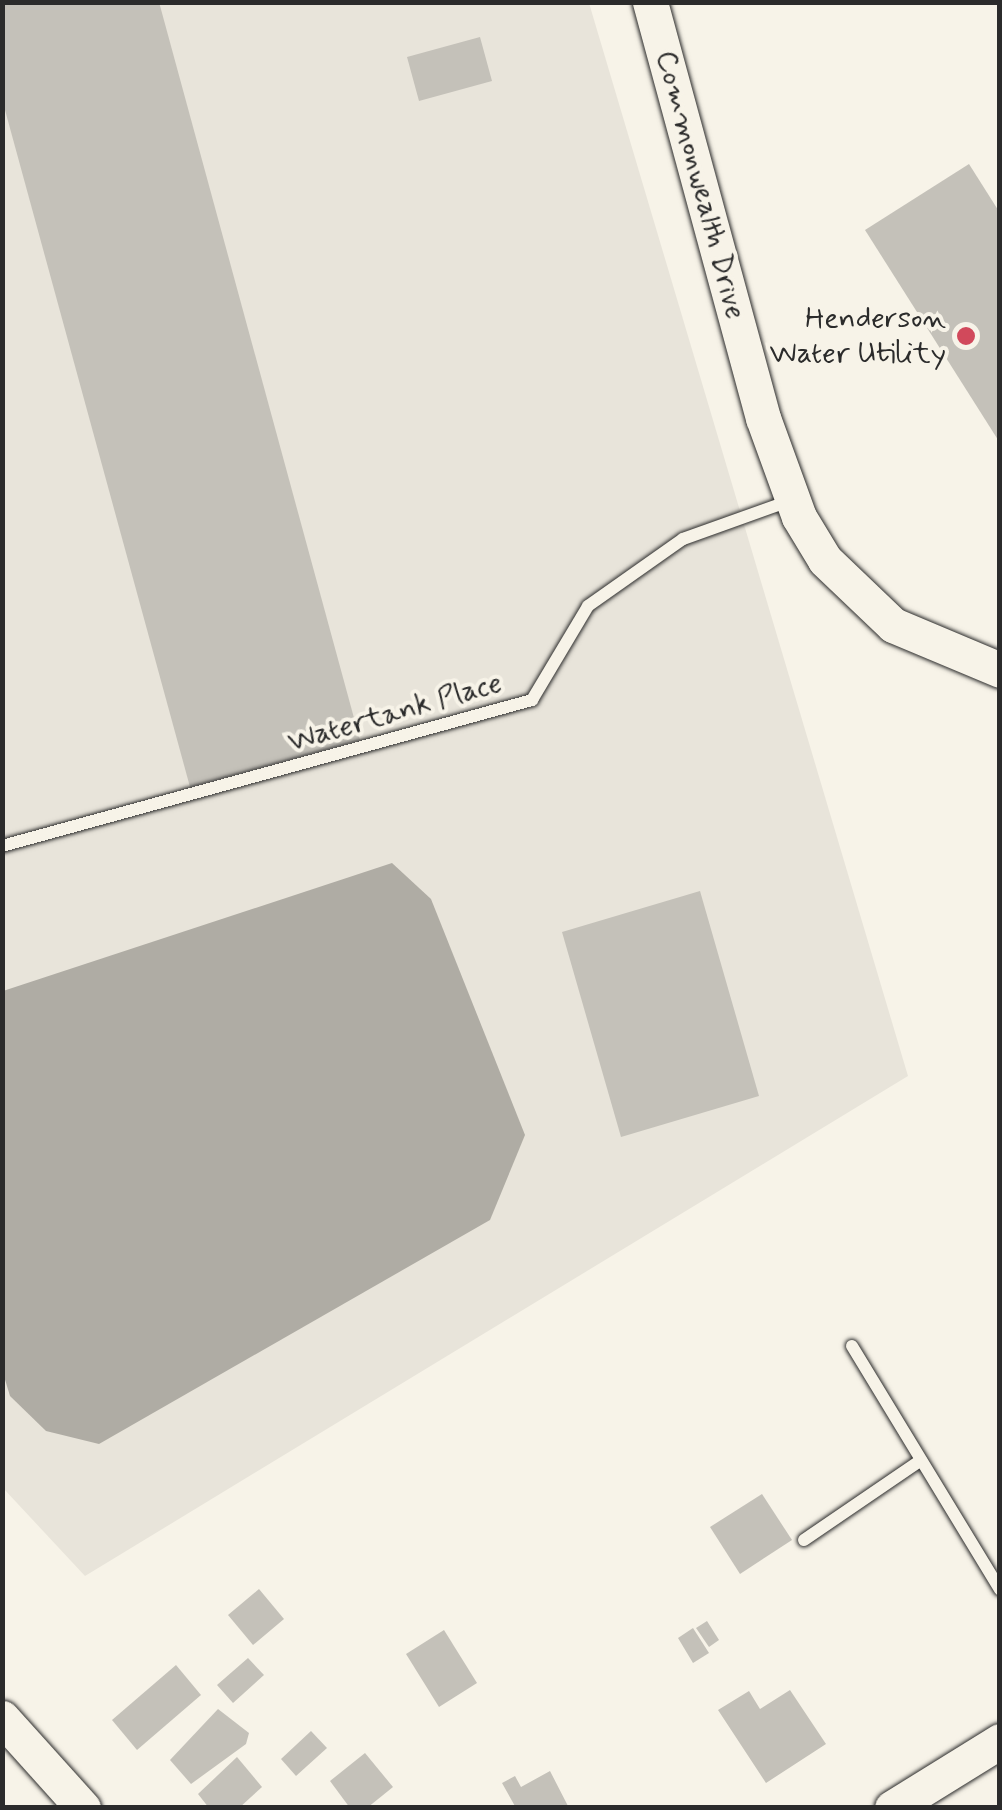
<!DOCTYPE html>
<html>
<head>
<meta charset="utf-8">
<style>
  body { margin:0 }
  #map { position:relative; width:1002px; height:1810px; overflow:hidden; background:#f7f3e8; font-family:Mynerve,sans-serif }
  div>[style] { position:absolute }
  .built>* { inset:0; background:#e8e4da }
  .water>* { inset:0; background:#afaca4 }
  .building>* { inset:0; background:#c4c1b9 }
  .roads { filter:drop-shadow(0 0 2px #2b2b2b) drop-shadow(0 0 2px #2b2b2b) }
  .lane>* { height:12px; margin:-6px; padding:0 6px; transform-origin:6px; border-radius:6px; background:#f7f3e8 }
  .secondary>* { height:35px; margin:-17.5px; padding:0 17.5px; transform-origin:17.5px; border-radius:17.5px; background:#f7f3e8 }
  .dots>* { width:28px; height:28px; translate:-50% -50%; box-sizing:border-box; border:5px solid #f7f3e8; border-radius:50% }
  span { translate:-50% -50%; white-space:nowrap; text-align:center; line-height:1.15; -webkit-text-stroke:8px #f7f3e8; paint-order:stroke }
  .street-label { font-size:30px; color:#2b2b2b }
  .poi-label { font-size:30px; color:#2b2b2b }
  .right { translate:-100% -50%; text-align:right }
  .frame { position:absolute; inset:0; border:5px solid #2b2b2b; pointer-events:none }
</style>
</head>
<body>
<div id="map">
  <div class="built">
    <div style="clip-path:polygon(3px 3px,589px 3px,908px 1076px,85px 1576px,3px 1488px)"></div>
  </div>
  <div class="water">
    <div style="clip-path:polygon(392px 863px,431px 899px,525px 1135px,490px 1220px,99px 1444px,46px 1431px,10px 1396px,3px 1373px,3px 991px)"></div>
  </div>
  <div class="building">
    <div style="clip-path:polygon(2px 2px,159px 2px,360px 740px,190px 787px,2px 99px)"></div>
    <div style="clip-path:polygon(480px 37px,492px 81px,419px 101px,407px 57px)"></div>
    <div style="clip-path:polygon(969px 164px,1000px 213px,1000px 443px,865px 230px)"></div>
    <div style="clip-path:polygon(700px 891px,759px 1096px,621px 1137px,562px 932px)"></div>
    <div style="clip-path:polygon(762px 1494px,792px 1540px,740px 1574px,710px 1527px)"></div>
    <div style="clip-path:polygon(259px 1589px,284px 1619px,253px 1645px,228px 1615px)"></div>
    <div style="clip-path:polygon(707px 1621px,719px 1640px,709px 1647px,696px 1628px)"></div>
    <div style="clip-path:polygon(693px 1628px,709px 1653px,693px 1663px,678px 1638px)"></div>
    <div style="clip-path:polygon(444px 1630px,477px 1683px,439px 1707px,406px 1654px)"></div>
    <div style="clip-path:polygon(248px 1658px,264px 1675px,233px 1703px,217px 1685px)"></div>
    <div style="clip-path:polygon(176px 1665px,201px 1695px,137px 1750px,112px 1720px)"></div>
    <div style="clip-path:polygon(790px 1690px,826px 1744px,766px 1783px,718px 1710px,749px 1691px,760px 1709px)"></div>
    <div style="clip-path:polygon(218px 1709px,249px 1733px,246px 1744px,191px 1784px,170px 1760px)"></div>
    <div style="clip-path:polygon(311px 1731px,327px 1748px,296px 1776px,281px 1759px)"></div>
    <div style="clip-path:polygon(365px 1753px,393px 1787px,367px 1808px,350px 1808px,330px 1781px)"></div>
    <div style="clip-path:polygon(237px 1757px,262px 1787px,239px 1808px,209px 1808px,198px 1794px)"></div>
    <div style="clip-path:polygon(550px 1771px,568px 1806px,516px 1808px,502px 1783px,515px 1776px,521px 1787px)"></div>
  </div>
  <div class="roads">
    <div class="lane">
      <div style="left:2px;top:846px;width:550px;rotate:-15.4deg"></div>
      <div style="left:532px;top:700px;width:109px;rotate:-59.2deg"></div>
      <div style="left:588px;top:606px;width:116px;rotate:-35.2deg"></div>
      <div style="left:683px;top:539px;width:113px;rotate:-19.7deg"></div>
      <div style="left:852px;top:1346px;width:285px;rotate:58.7deg"></div>
      <div style="left:804px;top:1540px;width:137px;rotate:-34.3deg"></div>
    </div>
    <div class="secondary">
      <div style="left:650px;top:2px;width:431px;rotate:74.8deg"></div>
      <div style="left:763px;top:418px;width:105px;rotate:70deg"></div>
      <div style="left:799px;top:517px;width:50px;rotate:58.8deg"></div>
      <div style="left:825px;top:560px;width:94px;rotate:43.7deg"></div>
      <div style="left:893px;top:625px;width:116px;rotate:22.8deg"></div>
      <div style="left:2px;top:1718px;width:121px;rotate:48deg"></div>
      <div style="left:892px;top:1808px;width:127px;rotate:-31.8deg"></div>
    </div>
  </div>
  <div class="dots">
    <div style="left:966px;top:336px;background:#d1495b"></div>
  </div>
  <div class="street-label">
    <span style="left:700px;top:185px;rotate:75deg">Commonwealth Drive</span>
    <span style="left:395px;top:713px;rotate:-16deg">Watertank Place</span>
  </div>
  <div class="poi-label">
    <span class="right" style="left:946px;top:336px">Henderson<br>Water Utility</span>
  </div>
  <div class="frame"></div>
</div>
</body>
</html>
